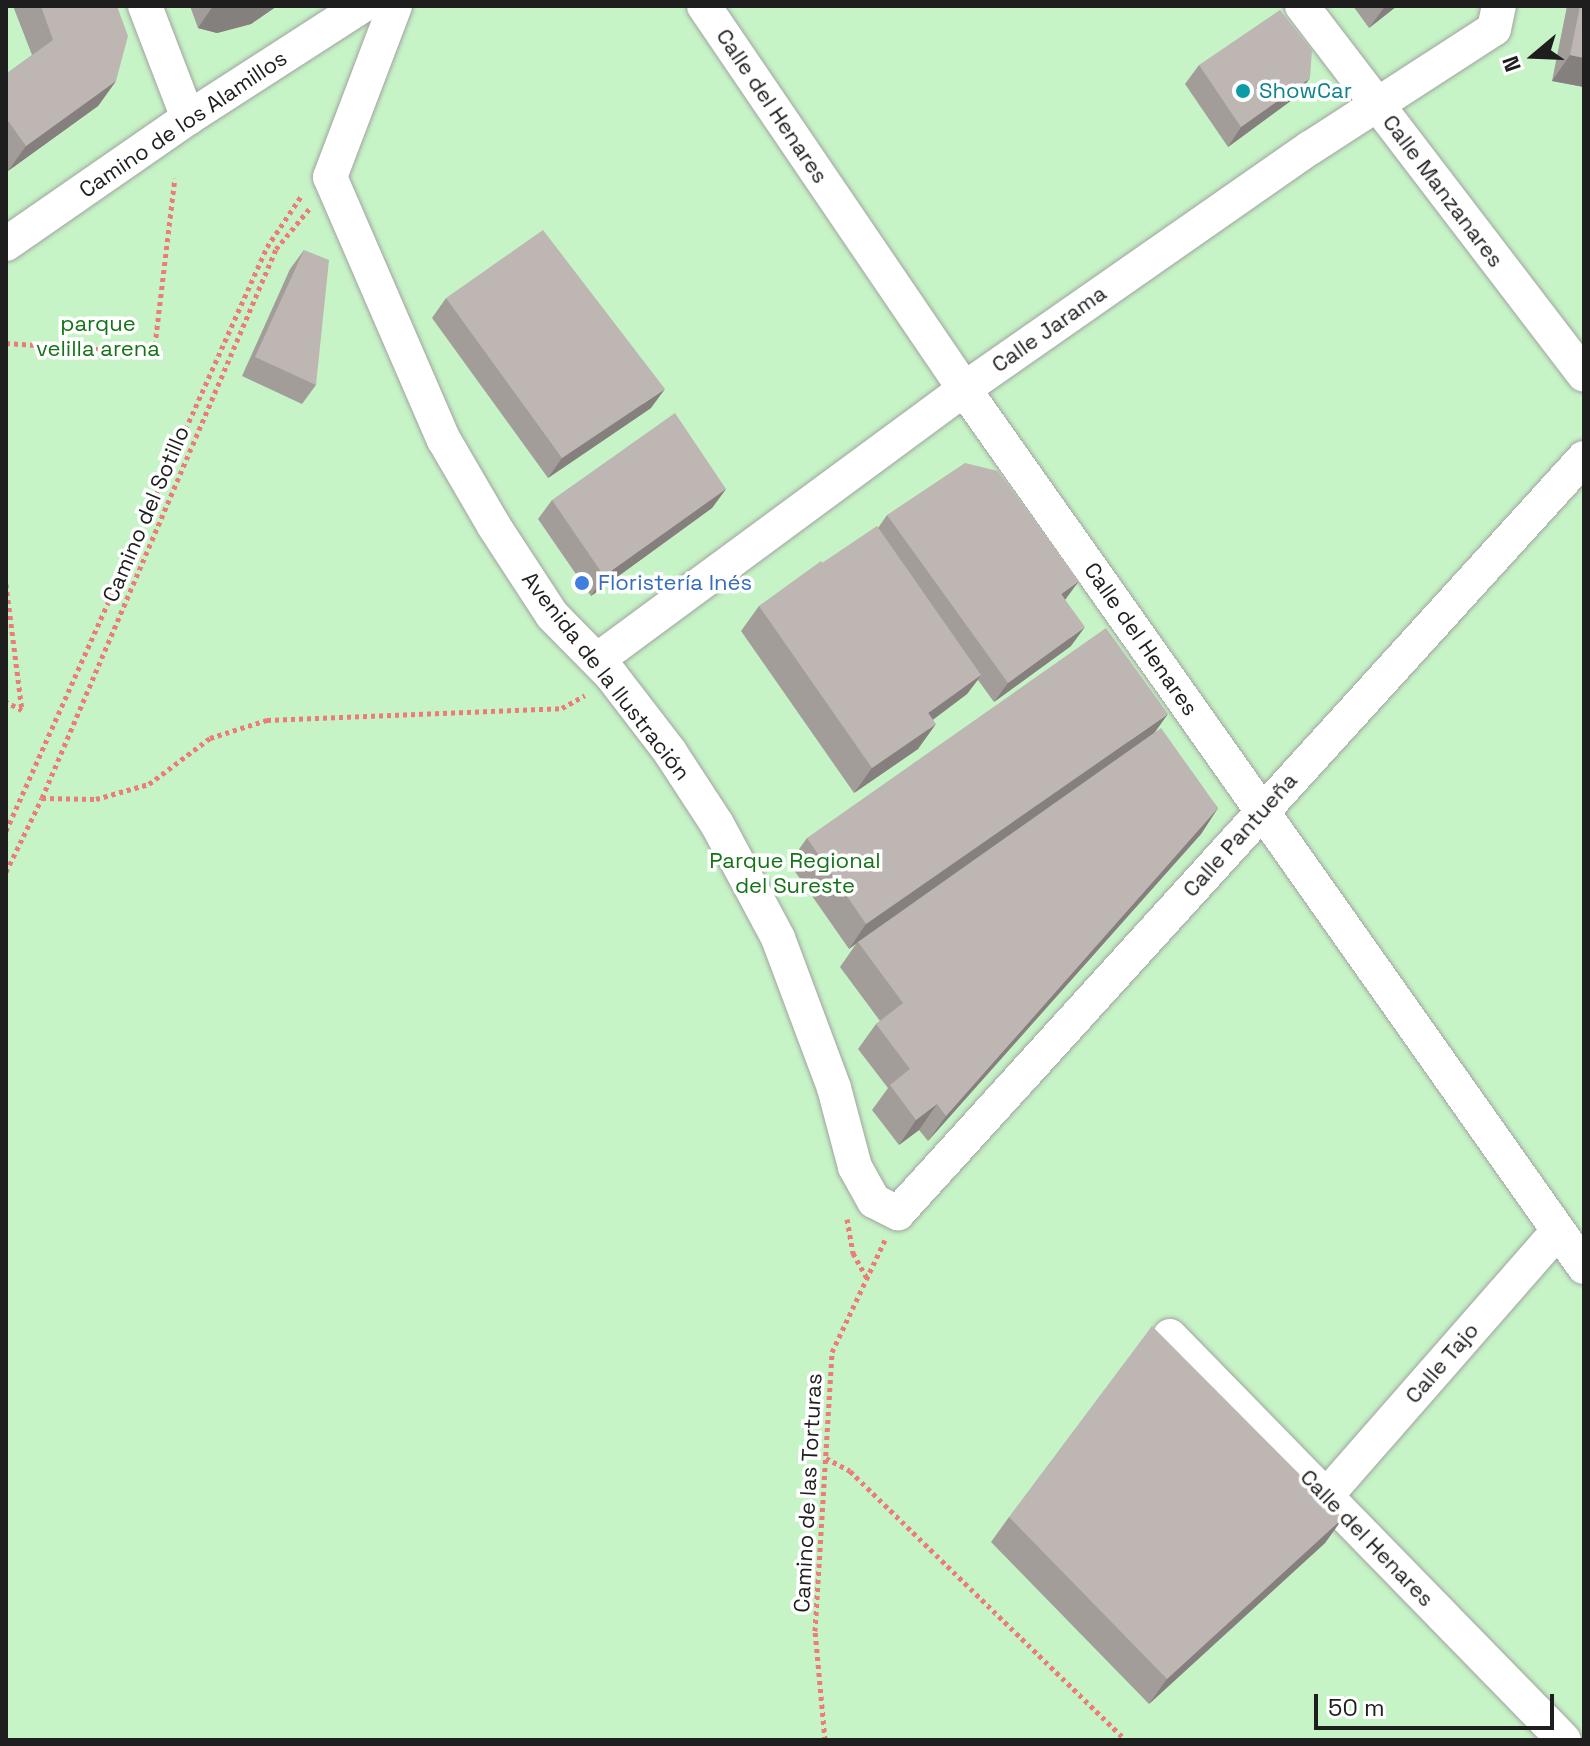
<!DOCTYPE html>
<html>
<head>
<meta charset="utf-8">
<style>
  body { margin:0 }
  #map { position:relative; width:1590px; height:1746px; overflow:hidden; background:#eeeae5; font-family:"Space Grotesk",sans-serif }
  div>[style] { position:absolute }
  .park>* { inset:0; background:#c6f4c6 }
  .path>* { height:5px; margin-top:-2.5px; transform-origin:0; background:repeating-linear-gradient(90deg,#ed7b77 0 4px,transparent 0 8px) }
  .roads { filter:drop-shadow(0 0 2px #a2a2a2) drop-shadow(0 0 2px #a2a2a2) }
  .minor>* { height:34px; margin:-17px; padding:0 17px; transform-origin:17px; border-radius:17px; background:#fff }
  .wall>* { inset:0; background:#a39d99 }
  .shaded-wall>* { inset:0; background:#857f7d }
  .building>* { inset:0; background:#beb6b2 }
  .dots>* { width:22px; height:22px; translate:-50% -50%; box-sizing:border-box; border:4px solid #fff; border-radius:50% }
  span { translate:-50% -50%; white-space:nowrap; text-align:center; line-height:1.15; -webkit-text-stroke:7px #fff; paint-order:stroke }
  .culture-label { font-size:22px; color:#0d838f }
  .left { translate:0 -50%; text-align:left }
  .street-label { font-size:22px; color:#1e1e1e }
  .park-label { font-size:22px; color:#157317 }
  .shop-label { font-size:22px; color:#366cbe }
  .frame { position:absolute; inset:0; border:8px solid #1e1e1e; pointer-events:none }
  .north { position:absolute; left:1494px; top:16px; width:80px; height:80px; -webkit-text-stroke:6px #fff; paint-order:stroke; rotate:251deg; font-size:22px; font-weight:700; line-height:32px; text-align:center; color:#1e1e1e }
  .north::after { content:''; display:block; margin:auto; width:28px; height:36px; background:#1e1e1e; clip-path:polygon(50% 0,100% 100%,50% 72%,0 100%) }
  .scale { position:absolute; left:1314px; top:1694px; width:240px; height:36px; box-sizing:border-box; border:4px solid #1e1e1e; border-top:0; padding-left:10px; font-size:24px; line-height:28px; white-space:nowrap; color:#1e1e1e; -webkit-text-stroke:6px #fff; paint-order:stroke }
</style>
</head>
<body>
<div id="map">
  <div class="park">
    <div style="clip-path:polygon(6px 6px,1584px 6px,1584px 1740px,6px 1740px)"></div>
  </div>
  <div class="path">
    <div style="left:6px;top:343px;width:148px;rotate:3.9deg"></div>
    <div style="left:154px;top:353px;width:176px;rotate:-83.2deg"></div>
    <div style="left:6px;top:584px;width:127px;rotate:82.8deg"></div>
    <div style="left:22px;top:710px;width:18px;rotate:-153deg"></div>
    <div style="left:42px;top:798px;width:54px;rotate:1.1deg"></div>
    <div style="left:96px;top:799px;width:55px;rotate:-15.8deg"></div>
    <div style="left:149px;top:784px;width:76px;rotate:-37deg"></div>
    <div style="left:210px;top:738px;width:60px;rotate:-17.5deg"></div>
    <div style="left:267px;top:720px;width:295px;rotate:-2.3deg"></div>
    <div style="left:562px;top:708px;width:26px;rotate:-29deg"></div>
    <div style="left:6px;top:831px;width:640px;rotate:-65.92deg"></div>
    <div style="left:267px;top:247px;width:63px;rotate:-56.1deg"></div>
    <div style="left:6px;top:872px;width:82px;rotate:-64.1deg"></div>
    <div style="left:42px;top:798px;width:597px;rotate:-66.91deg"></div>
    <div style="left:276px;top:249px;width:53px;rotate:-50.3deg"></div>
    <div style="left:847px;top:1219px;width:35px;rotate:80deg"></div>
    <div style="left:853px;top:1253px;width:29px;rotate:61deg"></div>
    <div style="left:826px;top:1458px;width:27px;rotate:28deg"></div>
    <div style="left:850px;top:1471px;width:385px;rotate:44.3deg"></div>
    <div style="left:825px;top:1740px;width:109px;rotate:-95.2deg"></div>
    <div style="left:815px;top:1631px;width:280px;rotate:-86.5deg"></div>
    <div style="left:832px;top:1352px;width:124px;rotate:-64.7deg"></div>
  </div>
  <div class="roads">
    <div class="minor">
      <div style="left:145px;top:6px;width:120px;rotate:69deg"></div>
      <div style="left:395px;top:6px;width:183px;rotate:110.8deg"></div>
      <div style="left:330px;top:177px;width:287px;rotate:66.6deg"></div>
      <div style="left:444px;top:440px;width:99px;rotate:59.8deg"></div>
      <div style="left:494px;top:526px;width:106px;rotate:56.9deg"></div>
      <div style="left:552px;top:615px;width:84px;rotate:45.5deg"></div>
      <div style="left:611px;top:675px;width:97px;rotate:52.5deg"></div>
      <div style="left:670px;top:752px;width:86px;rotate:56.9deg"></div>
      <div style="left:717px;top:824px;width:129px;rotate:61.8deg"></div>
      <div style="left:778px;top:938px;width:160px;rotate:69.5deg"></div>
      <div style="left:834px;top:1088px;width:82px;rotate:75.1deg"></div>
      <div style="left:855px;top:1167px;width:39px;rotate:61deg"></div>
      <div style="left:874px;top:1201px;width:27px;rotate:27deg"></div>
      <div style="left:898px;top:1213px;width:1020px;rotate:-47.74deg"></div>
      <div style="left:704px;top:6px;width:463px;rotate:55.8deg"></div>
      <div style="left:964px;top:389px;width:1075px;rotate:54.77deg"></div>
      <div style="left:1302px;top:6px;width:464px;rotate:52.6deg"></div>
      <div style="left:6px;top:244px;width:221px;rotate:-34.7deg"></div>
      <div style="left:188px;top:118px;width:207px;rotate:-32.8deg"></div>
      <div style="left:597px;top:660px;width:456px;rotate:-36.4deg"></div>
      <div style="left:964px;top:389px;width:422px;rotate:-34.9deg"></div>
      <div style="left:1310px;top:148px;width:219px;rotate:-32.9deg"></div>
      <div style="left:1494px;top:29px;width:24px;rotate:-78deg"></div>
      <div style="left:1170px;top:1336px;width:564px;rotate:45.72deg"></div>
      <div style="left:1326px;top:1496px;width:352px;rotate:-48.8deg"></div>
    </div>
  </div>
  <div class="wall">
    <div style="clip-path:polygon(13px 6px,117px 6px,116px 81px,98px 106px,8px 171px,6px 168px,6px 74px,32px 55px)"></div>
    <div style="clip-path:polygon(190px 6px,277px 6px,251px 24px,217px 33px,198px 28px)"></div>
    <div style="clip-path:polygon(1353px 6px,1397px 6px,1369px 28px)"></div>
    <div style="clip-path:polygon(1567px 6px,1584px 6px,1584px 87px,1552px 81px)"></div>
    <div style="clip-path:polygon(1199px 65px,1296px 97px,1228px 147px,1185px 84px)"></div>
    <div style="clip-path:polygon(304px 250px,316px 385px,302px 404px,242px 376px,290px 269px)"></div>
    <div style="clip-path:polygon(446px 298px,651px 408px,548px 478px,432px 318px)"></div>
    <div style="clip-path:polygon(726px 489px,712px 508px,591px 596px,538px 519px,552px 500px)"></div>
    <div style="clip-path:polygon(887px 515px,1065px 600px,1071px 646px,994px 702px,978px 680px,967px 694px,933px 720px,918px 749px,854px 793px,741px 631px,759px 606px,878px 528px)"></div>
    <div style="clip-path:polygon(1156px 732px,1218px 808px,1201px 834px,928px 1141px,919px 1130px,899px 1145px,872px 1110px,888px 1088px,858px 1049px,876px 1024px,880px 1021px,840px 967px,856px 944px,849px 949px,789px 863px,807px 838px)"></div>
    <div style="clip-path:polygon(1009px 1517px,1343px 1518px,1325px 1543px,1149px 1704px,991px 1542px)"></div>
  </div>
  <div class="shaded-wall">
    <div style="clip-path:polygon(213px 6px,277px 6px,251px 24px,217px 33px,198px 28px)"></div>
    <div style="clip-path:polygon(1386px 6px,1397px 6px,1369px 28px,1383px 9px)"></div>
    <div style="clip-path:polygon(1570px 55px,1584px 58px,1584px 87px,1552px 81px)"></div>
    <div style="clip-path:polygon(1310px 78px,1296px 97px,1228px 147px,1241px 127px)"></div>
    <div style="clip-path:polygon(116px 81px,98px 106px,8px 171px,26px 146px)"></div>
    <div style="clip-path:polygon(665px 389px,651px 408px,548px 478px,562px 458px)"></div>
    <div style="clip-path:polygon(726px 489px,712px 508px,591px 596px,604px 576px)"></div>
    <div style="clip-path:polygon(1079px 581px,1065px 600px,1061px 594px)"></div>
    <div style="clip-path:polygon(1085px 627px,1071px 646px,994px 702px,1008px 683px)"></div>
    <div style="clip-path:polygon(981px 675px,967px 694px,909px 737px,923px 717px)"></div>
    <div style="clip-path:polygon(1168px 714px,1150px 739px,858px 942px,849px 949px,866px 924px)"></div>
    <div style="clip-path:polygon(936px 724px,918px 749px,854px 793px,872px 768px)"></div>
    <div style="clip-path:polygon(1218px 808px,1201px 834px,928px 1141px,946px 1116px)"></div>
    <div style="clip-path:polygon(937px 1104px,919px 1130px,899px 1145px,916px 1120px)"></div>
    <div style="clip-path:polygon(1343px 1518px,1325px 1543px,1149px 1704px,1167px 1679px)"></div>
  </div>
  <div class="building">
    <div style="clip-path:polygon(41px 6px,117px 6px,128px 36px,116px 81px,26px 146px,6px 118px,6px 74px,53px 40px)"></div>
    <div style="clip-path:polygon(1580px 6px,1584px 6px,1584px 58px,1570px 55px)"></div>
    <div style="clip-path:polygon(1280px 10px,1312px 50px,1310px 78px,1241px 127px,1199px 65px)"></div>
    <div style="clip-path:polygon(543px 230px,665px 389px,562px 458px,446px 298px)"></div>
    <div style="clip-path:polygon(304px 250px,329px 260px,316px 385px,255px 357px)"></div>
    <div style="clip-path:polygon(675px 413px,726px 489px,604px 576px,552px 500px)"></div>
    <div style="clip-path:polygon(965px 463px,998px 471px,1079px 581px,1061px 594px,1085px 627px,1008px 683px,887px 515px)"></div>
    <div style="clip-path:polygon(877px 526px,981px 675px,928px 713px,822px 563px)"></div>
    <div style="clip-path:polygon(821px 561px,936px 724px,872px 768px,759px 606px)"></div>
    <div style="clip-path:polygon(1106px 628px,1168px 714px,866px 924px,807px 838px)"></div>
    <div style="clip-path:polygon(1161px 728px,1218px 808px,946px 1116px,937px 1104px,916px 1120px,890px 1085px,910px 1069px,876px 1024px,903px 1003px,858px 942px)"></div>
    <div style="clip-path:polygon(1152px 1326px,1343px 1518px,1167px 1679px,1009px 1517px)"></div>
  </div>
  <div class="dots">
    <div style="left:1243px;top:91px;background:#0f9aa8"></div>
    <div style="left:582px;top:583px;background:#3f7fe0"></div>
  </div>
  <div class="culture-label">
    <span class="left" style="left:1259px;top:91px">ShowCar</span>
  </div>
  <div class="street-label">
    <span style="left:772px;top:106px;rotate:56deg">Calle del Henares</span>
    <span style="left:183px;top:124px;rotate:-34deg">Camino de los Alamillos</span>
    <span style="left:1443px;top:191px;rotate:53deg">Calle Manzanares</span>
    <span style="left:1049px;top:329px;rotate:-35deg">Calle Jarama</span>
    <span style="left:146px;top:514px;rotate:-67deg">Camino del Sotillo</span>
    <span style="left:1141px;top:639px;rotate:55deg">Calle del Henares</span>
    <span style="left:606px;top:676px;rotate:52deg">Avenida de la Ilustración</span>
    <span style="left:1240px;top:835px;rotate:-48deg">Calle Pantueña</span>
    <span style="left:1442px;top:1363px;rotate:-49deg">Calle Tajo</span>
    <span style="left:808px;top:1493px;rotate:-87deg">Camino de las Torturas</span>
    <span style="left:1367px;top:1538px;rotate:46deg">Calle del Henares</span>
  </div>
  <div class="park-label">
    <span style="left:98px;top:336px">parque<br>velilla arena</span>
    <span style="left:795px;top:873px">Parque Regional<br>del Sureste</span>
  </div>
  <div class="shop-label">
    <span class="left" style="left:598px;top:583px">Floristería Inés</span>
  </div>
  <div class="frame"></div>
  <div class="north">N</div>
  <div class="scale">50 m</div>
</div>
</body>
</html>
